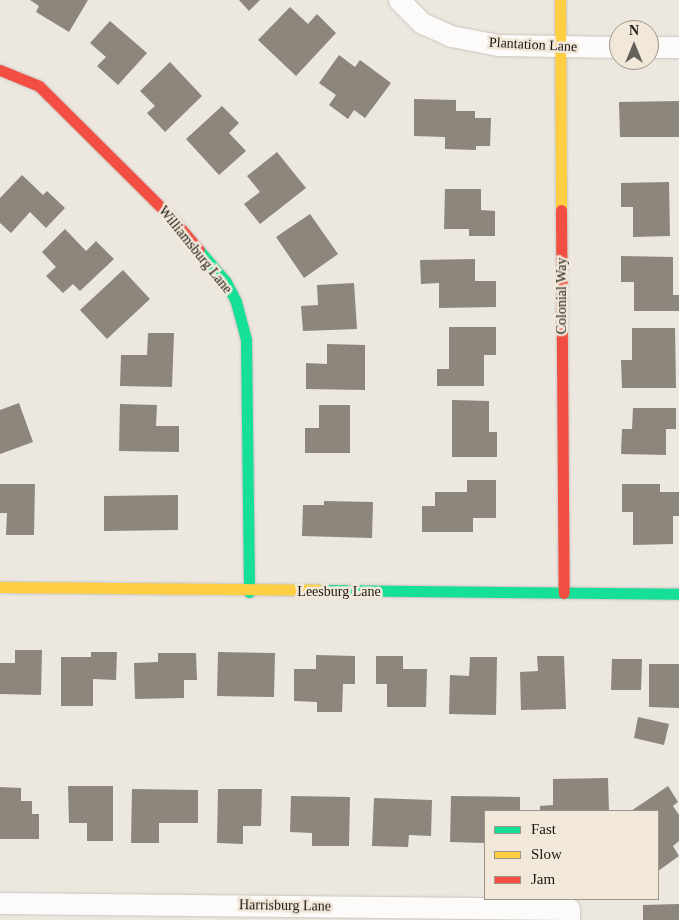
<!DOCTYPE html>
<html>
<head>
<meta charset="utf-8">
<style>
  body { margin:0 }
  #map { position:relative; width:679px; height:920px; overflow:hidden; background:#ece7df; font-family:"Times New Roman",serif }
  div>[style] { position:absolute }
  .building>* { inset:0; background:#8c867d }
  .roads { filter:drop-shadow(0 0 1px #c8c3bd) drop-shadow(0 0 1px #c8c3bd) }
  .street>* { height:21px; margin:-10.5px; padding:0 10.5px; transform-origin:10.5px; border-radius:10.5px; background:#fcfbfa }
  .fast>* { height:11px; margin:-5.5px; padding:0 5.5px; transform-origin:5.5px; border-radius:5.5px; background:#16e098 }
  .slow>* { height:11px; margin:-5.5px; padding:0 5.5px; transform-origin:5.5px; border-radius:5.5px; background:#ffcf43 }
  .jam>* { height:11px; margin:-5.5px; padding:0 5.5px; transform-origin:5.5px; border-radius:5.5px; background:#f24e42 }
  span { translate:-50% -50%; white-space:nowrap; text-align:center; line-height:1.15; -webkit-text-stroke:5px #f2e8d9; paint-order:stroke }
  .street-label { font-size:14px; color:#1a1712 }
  .legend { position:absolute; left:484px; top:810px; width:175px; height:90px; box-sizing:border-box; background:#f2e8d9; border:1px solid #9c9489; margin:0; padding:6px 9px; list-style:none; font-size:15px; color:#1a1712 }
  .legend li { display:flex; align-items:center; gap:10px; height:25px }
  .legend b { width:25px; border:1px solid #9c9489 }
  .north { position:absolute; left:609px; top:20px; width:50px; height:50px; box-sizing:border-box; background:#f2e8d9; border:1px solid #9c9489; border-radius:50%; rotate:0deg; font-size:14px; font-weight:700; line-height:20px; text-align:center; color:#1a1712 }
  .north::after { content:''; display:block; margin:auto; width:18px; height:22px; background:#64605a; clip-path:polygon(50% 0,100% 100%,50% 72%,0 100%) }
</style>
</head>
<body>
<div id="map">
  <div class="building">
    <div style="clip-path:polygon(30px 0,88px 0,69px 32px,36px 12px,39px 6px)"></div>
    <div style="clip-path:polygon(239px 0,260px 0,249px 11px)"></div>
    <div style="clip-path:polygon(290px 7px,308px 24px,317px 14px,336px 33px,296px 76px,258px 40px)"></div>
    <div style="clip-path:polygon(110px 21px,147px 53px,118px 85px,97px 66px,106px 57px,90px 43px)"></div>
    <div style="clip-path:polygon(339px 55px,355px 67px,360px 60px,391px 83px,365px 118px,354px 110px,348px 119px,329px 105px,336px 95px,319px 83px)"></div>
    <div style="clip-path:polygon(170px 62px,202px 96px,165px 132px,147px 113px,155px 106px,140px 91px)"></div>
    <div style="clip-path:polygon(414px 99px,456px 100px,456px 111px,475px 111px,475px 118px,491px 118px,490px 146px,476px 146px,476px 150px,445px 149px,445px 137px,414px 136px)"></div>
    <div style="clip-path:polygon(679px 101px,679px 137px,620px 137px,619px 102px)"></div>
    <div style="clip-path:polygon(222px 106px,239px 123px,229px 133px,246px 151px,219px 175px,186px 139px)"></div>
    <div style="clip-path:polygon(277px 152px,306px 188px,260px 224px,244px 204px,260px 192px,247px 176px)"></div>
    <div style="clip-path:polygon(22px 175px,43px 195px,47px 191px,65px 208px,46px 228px,30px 212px,11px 233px,0 223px,0 198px)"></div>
    <div style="clip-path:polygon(669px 182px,670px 236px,633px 237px,633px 207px,621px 207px,621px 183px)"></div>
    <div style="clip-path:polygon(445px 189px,481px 189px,481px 210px,495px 211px,495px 236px,469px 236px,469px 229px,444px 229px)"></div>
    <div style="clip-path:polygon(310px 214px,338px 254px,304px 278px,276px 237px)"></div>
    <div style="clip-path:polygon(65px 229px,86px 251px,96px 241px,114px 259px,80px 291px,73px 284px,63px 293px,46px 276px,56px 267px,42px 252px)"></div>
    <div style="clip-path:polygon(621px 256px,673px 257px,673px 295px,679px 295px,679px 311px,634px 311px,634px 282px,621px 282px)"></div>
    <div style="clip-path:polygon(475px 259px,475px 281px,496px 281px,496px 307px,439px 308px,439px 283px,421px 284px,420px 260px)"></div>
    <div style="clip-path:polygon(123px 270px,150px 299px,107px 339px,80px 310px)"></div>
    <div style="clip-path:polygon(354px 283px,357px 329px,303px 331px,301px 306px,318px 305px,317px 285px)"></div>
    <div style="clip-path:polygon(449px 327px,496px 327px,496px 355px,484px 355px,484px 386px,437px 386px,437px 369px,449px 369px)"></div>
    <div style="clip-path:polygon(632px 328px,675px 328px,676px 388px,622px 388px,621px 360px,632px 360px)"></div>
    <div style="clip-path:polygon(148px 333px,174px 333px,172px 387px,120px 386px,121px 355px,147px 355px)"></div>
    <div style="clip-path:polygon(327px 344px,365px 345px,365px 390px,306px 389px,306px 363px,327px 364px)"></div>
    <div style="clip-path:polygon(452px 400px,489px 401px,489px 432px,497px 432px,497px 457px,452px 457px)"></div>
    <div style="clip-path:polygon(19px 403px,33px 442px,0 454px,0 410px)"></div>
    <div style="clip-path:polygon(120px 404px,157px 405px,156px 426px,179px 426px,179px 452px,119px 451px)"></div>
    <div style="clip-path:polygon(319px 405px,350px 405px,350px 453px,305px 453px,305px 428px,319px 428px)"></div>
    <div style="clip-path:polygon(633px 408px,676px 408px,676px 429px,666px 429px,666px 455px,621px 454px,622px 429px,632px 429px)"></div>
    <div style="clip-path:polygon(467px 480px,496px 480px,496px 518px,473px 518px,473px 532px,422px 532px,422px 506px,435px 506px,435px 492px,467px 492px)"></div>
    <div style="clip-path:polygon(0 484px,35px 484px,34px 535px,6px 535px,7px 513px,0 513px)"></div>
    <div style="clip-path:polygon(622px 484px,660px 484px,660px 492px,679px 492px,679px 516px,673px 516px,673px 544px,633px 545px,633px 512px,622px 512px)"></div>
    <div style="clip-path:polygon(178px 495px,178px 530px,104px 531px,104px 496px)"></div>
    <div style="clip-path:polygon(324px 501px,373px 502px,372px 538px,302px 536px,303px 505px,324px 505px)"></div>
    <div style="clip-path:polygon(15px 650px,42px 650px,41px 695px,0 694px,0 663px,15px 663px)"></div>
    <div style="clip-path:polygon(91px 652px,117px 652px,116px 680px,93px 679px,93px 706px,61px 706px,61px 657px,91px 657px)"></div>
    <div style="clip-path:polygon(218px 652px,275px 653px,274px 697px,217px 696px)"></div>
    <div style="clip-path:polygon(158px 653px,196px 653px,197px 680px,184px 680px,184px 698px,135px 699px,134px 663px,158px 662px)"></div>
    <div style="clip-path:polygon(316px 655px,355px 656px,355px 684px,343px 684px,342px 712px,317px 712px,317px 702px,294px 701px,294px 669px,316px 669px)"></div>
    <div style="clip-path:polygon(376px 656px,403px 656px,403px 669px,427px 669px,426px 707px,387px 707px,387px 684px,376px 684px)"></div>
    <div style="clip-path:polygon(537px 656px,564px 656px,566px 709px,521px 710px,520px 672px,538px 671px)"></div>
    <div style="clip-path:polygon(470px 657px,497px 657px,496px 715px,449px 714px,450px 675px,469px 676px)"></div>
    <div style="clip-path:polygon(612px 659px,642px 659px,641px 690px,611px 690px)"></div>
    <div style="clip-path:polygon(649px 664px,679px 664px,679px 708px,649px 707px)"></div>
    <div style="clip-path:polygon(638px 717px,669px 724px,664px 745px,634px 738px)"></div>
    <div style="clip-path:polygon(608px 778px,609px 811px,540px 811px,540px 806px,553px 805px,553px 779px)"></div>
    <div style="clip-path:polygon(68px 786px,113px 786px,113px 841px,87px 841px,87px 823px,69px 823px)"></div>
    <div style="clip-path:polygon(668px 786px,678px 802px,673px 806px,679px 815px,679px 841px,673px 846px,679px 856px,658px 871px,658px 811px,631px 811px)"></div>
    <div style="clip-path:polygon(0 787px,21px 788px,21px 801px,32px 801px,32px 814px,39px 814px,39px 839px,0 839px)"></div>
    <div style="clip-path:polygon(132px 789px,198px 790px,198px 823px,159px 823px,159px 843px,131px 843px)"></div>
    <div style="clip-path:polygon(218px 789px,262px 789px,261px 826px,243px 826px,243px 844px,217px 843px)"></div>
    <div style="clip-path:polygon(291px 796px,350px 797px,349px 846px,312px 846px,312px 833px,290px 832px)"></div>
    <div style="clip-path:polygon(451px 796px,520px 797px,520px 811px,485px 811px,485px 843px,450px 842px)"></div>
    <div style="clip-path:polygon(374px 798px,432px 800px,431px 836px,409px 835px,408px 847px,372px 846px)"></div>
    <div style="clip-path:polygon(679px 904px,679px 920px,643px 920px,643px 905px)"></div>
  </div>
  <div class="roads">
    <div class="street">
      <div style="left:399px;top:0;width:33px;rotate:45deg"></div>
      <div style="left:422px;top:23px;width:32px;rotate:24deg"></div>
      <div style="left:451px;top:36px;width:48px;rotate:10.8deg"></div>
      <div style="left:498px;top:45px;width:121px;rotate:0.9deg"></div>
      <div style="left:649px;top:47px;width:30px"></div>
      <div style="left:0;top:903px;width:569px;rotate:0.6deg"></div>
      <div style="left:569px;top:909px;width:11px;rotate:90deg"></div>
    </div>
    <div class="fast">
      <div style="left:199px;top:250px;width:42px;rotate:49.8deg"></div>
      <div style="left:226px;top:282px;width:22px;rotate:63deg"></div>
      <div style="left:236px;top:302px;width:39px;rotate:75deg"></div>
      <div style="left:246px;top:340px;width:252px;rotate:89.3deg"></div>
      <div style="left:318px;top:590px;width:361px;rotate:0.6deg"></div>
    </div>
    <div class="slow">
      <div style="left:560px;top:0;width:210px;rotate:89.7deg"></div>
      <div style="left:0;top:587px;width:318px;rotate:0.5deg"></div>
    </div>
    <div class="jam">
      <div style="left:0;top:70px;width:42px;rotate:22.3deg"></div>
      <div style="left:39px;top:86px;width:186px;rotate:44.8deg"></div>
      <div style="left:171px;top:217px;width:43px;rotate:49.7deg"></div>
      <div style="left:561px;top:210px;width:383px;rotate:89.6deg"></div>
    </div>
  </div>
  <div class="street-label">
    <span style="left:533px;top:45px;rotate:3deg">Plantation Lane</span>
    <span style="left:195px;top:250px;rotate:51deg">Williamsburg Lane</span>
    <span style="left:562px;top:296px;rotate:-90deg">Colonial Way</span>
    <span style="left:339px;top:592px">Leesburg Lane</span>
    <span style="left:285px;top:906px;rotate:1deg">Harrisburg Lane</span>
  </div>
  <ul class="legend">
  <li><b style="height:6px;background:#16e098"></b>Fast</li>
  <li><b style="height:6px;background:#ffcf43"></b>Slow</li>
  <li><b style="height:6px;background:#f24e42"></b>Jam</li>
  </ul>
  <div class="north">N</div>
</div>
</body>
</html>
